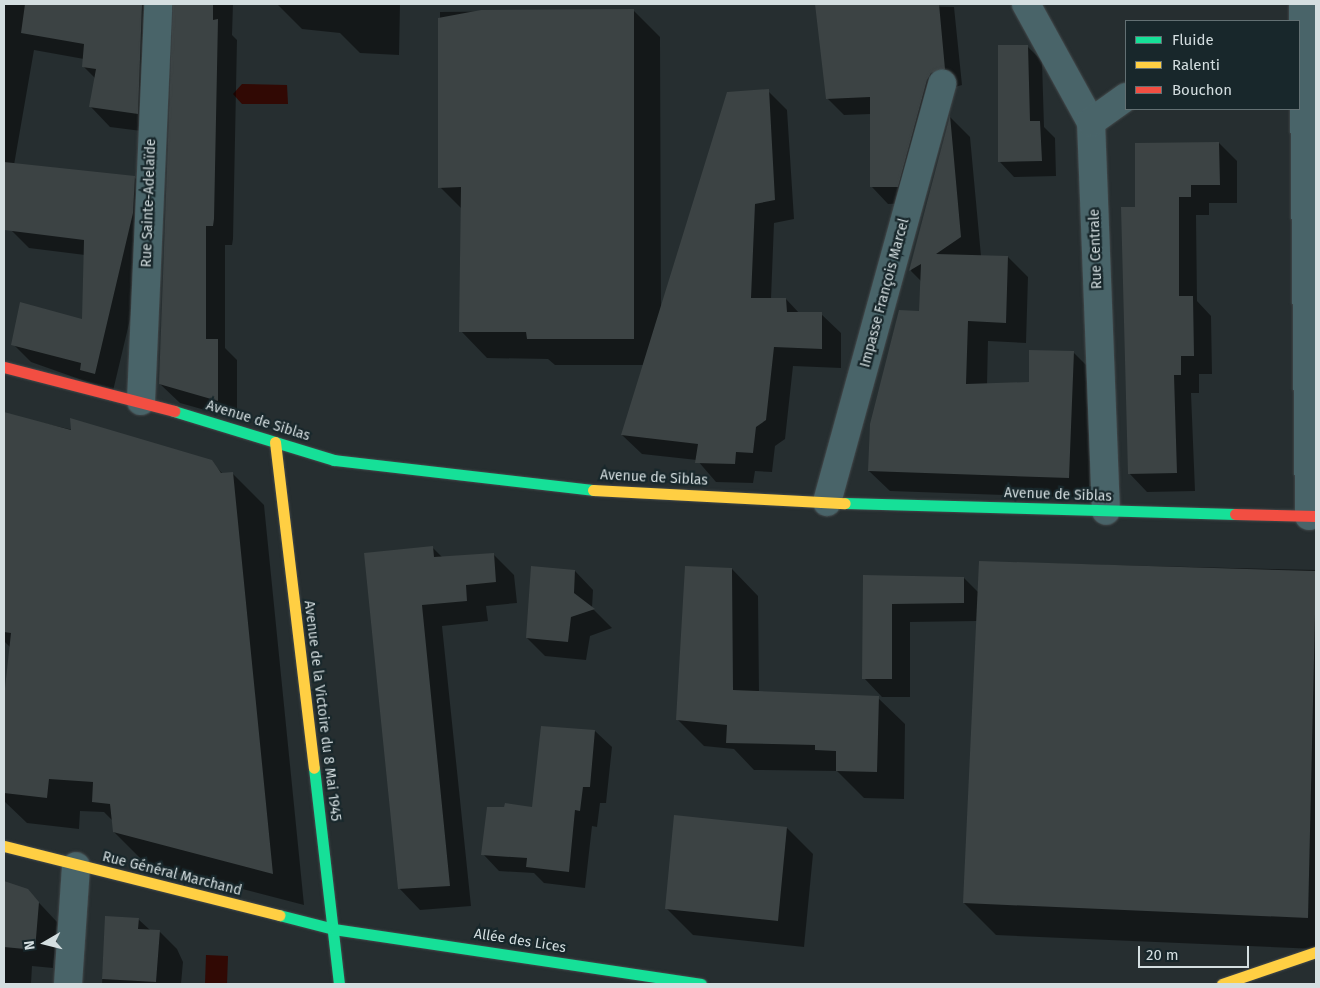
<!DOCTYPE html>
<html>
<head>
<meta charset="utf-8">
<style>
  body { margin:0 }
  #map { position:relative; width:1320px; height:988px; overflow:hidden; background:#262e30; font-family:"Fira Sans",sans-serif }
  div>[style] { position:absolute }
  .water>* { inset:0; background:#310904 }
  .shadow>* { inset:0; background:#0007 }
  .building>* { inset:0; background:#3c4344 }
  .roads { filter:drop-shadow(0 0 1px #43494b) drop-shadow(0 0 1px #43494b) }
  .street>* { height:28px; margin:-14px; padding:0 14px; transform-origin:14px; border-radius:14px; background:#496469 }
  .fast>* { height:11px; margin:-5.5px; padding:0 5.5px; transform-origin:5.5px; border-radius:5.5px; background:#16e098 }
  .slow>* { height:11px; margin:-5.5px; padding:0 5.5px; transform-origin:5.5px; border-radius:5.5px; background:#ffcf43 }
  .jam>* { height:11px; margin:-5.5px; padding:0 5.5px; transform-origin:5.5px; border-radius:5.5px; background:#f24e42 }
  span { translate:-50% -50%; white-space:nowrap; text-align:center; line-height:1.15; -webkit-text-stroke:4.5px #18272b; paint-order:stroke }
  .street-label { font-size:14px; color:#d4dee0 }
  .frame { position:absolute; inset:0; border:5px solid #d4dee0; pointer-events:none }
  .legend { position:absolute; left:1125px; top:20px; width:175px; height:90px; box-sizing:border-box; background:#18272b; border:1px solid #637073; margin:0; padding:6px 9px; list-style:none; font-size:15px; color:#d4dee0 }
  .legend li { display:flex; align-items:center; gap:10px; height:25px }
  .legend b { width:25px; border:1px solid #637073 }
  .north { position:absolute; left:20px; top:918px; width:50px; height:50px; -webkit-text-stroke:4px #18272b; paint-order:stroke; rotate:262deg; font-size:14px; font-weight:700; line-height:20px; text-align:center; color:#d4dee0 }
  .north::after { content:''; display:block; margin:auto; width:18px; height:22px; background:#d4dee0; clip-path:polygon(50% 0,100% 100%,50% 72%,0 100%) }
  .scale { position:absolute; left:1138px; top:946px; width:111px; height:22px; box-sizing:border-box; border:2px solid #d4dee0; border-top:0; padding-left:6px; font-size:15px; line-height:18px; white-space:nowrap; color:#d4dee0; -webkit-text-stroke:4px #18272b; paint-order:stroke }
</style>
</head>
<body>
<div id="map">
  <div class="water">
    <div style="clip-path:polygon(242px 84px,287px 85px,288px 104px,242px 104px,233px 94px)"></div>
    <div style="clip-path:polygon(206px 955px,228px 956px,227px 984px,205px 984px)"></div>
  </div>
  <div class="shadow">
    <div style="clip-path:polygon(4px 4px,233px 4px,232px 35px,237px 40px,233px 239px,232px 245px,225px 245px,225px 348px,237px 360px,237px 419px,180px 403px,160px 384px,175px 9px,170px 10px,157px 133px,110px 127px,91px 107px,96px 79px,83px 66px,84px 59px,34px 50px,14px 165px,134px 177px,152px 195px,151px 231px,113px 391px,31px 362px,13px 344px,83px 320px,85px 255px,29px 248px,11px 230px,14px 177px,4px 176px)"></div>
    <div style="clip-path:polygon(277px 4px,400px 4px,399px 55px,360px 53px,340px 33px,302px 29px)"></div>
    <div style="clip-path:polygon(816px 4px,954px 7px,962px 85px,948px 89px,914px 203px,888px 204px,872px 187px,871px 114px,844px 115px,827px 98px)"></div>
    <div style="clip-path:polygon(1182px 4px,1307px 4px,1307px 5px)"></div>
    <div style="clip-path:polygon(633px 10px,660px 37px,661px 309px,768px 91px,787px 110px,794px 219px,774px 223px,771px 299px,786px 299px,800px 314px,821px 314px,841px 333px,841px 368px,793px 366px,785px 439px,775px 446px,772px 472px,755px 471px,753px 483px,716px 482px,697px 460px,642px 454px,622px 435px,644px 365px,555px 365px,548px 359px,487px 358px,461px 331px,462px 209px,440px 187px,440px 12px)"></div>
    <div style="clip-path:polygon(1027px 46px,1042px 61px,1044px 127px,1055px 138px,1056px 176px,1014px 177px,1000px 162px)"></div>
    <div style="clip-path:polygon(950px 117px,970px 137px,981px 256px,1008px 257px,1028px 277px,1026px 343px,988px 341px,987px 385px,1030px 383px,1073px 352px,1093px 372px,1089px 498px,890px 491px,869px 471px,921px 312px,922px 282px,911px 271px)"></div>
    <div style="clip-path:polygon(1219px 143px,1237px 161px,1237px 203px,1209px 203px,1209px 215px,1196px 215px,1197px 301px,1211px 316px,1212px 374px,1199px 374px,1199px 393px,1191px 393px,1195px 491px,1147px 492px,1129px 473px,1136px 209px)"></div>
    <div style="clip-path:polygon(4px 414px,211px 462px,223px 474px,232px 473px,264px 505px,304px 905px,146px 864px,114px 832px,113px 821px,104px 812px,80px 811px,79px 829px,27px 823px,4px 801px,4px 705px,10px 647px,4px 641px)"></div>
    <div style="clip-path:polygon(432px 547px,443px 558px,493px 554px,514px 575px,517px 603px,486px 606px,488px 621px,442px 626px,471px 906px,420px 910px,399px 888px,365px 554px)"></div>
    <div style="clip-path:polygon(980px 562px,1316px 570px,1316px 949px,996px 935px,964px 903px,977px 621px,910px 622px,910px 697px,882px 697px,864px 678px,864px 576px,964px 578px,979px 593px)"></div>
    <div style="clip-path:polygon(732px 569px,758px 596px,759px 692px,878px 698px,905px 724px,904px 799px,864px 798px,837px 771px,754px 770px,734px 749px,704px 746px,677px 719px)"></div>
    <div style="clip-path:polygon(575px 571px,593px 590px,592px 608px,612px 628px,590px 636px,586px 660px,545px 656px,527px 638px)"></div>
    <div style="clip-path:polygon(595px 731px,612px 747px,606px 803px,600px 803px,597px 827px,592px 826px,585px 888px,544px 883px,534px 873px,499px 871px,483px 854px,533px 809px)"></div>
    <div style="clip-path:polygon(787px 828px,813px 854px,804px 947px,693px 935px,666px 908px)"></div>
    <div style="clip-path:polygon(4px 883px,27px 890px,57px 922px,53px 968px,32px 966px,31px 984px,4px 984px)"></div>
    <div style="clip-path:polygon(106px 918px,138px 919px,150px 930px,159px 931px,177px 949px,183px 962px,181px 984px,102px 984px)"></div>
  </div>
  <div class="building">
    <div style="clip-path:polygon(25px 4px,142px 4px,138px 114px,89px 107px,96px 69px,82px 67px,84px 44px,21px 33px)"></div>
    <div style="clip-path:polygon(173px 4px,213px 4px,213px 20px,218px 19px,214px 219px,213px 226px,206px 226px,206px 339px,218px 339px,218px 401px,159px 384px)"></div>
    <div style="clip-path:polygon(815px 4px,939px 4px,945px 69px,931px 73px,927px 80px,898px 187px,870px 187px,870px 97px,826px 99px)"></div>
    <div style="clip-path:polygon(634px 9px,634px 339px,527px 339px,526px 332px,459px 332px,461px 187px,438px 188px,438px 18px,481px 10px)"></div>
    <div style="clip-path:polygon(998px 45px,1028px 45px,1030px 121px,1040px 121px,1042px 161px,998px 162px)"></div>
    <div style="clip-path:polygon(769px 89px,775px 200px,755px 204px,751px 298px,786px 298px,787px 312px,822px 312px,822px 349px,774px 347px,766px 420px,756px 427px,753px 453px,736px 452px,735px 464px,695px 463px,698px 444px,621px 435px,727px 92px)"></div>
    <div style="clip-path:polygon(950px 115px,961px 237px,936px 254px,1008px 256px,1006px 323px,968px 321px,966px 384px,1029px 382px,1029px 350px,1074px 351px,1069px 478px,868px 471px,870px 424px,899px 310px,919px 311px,921px 264px,909px 271px)"></div>
    <div style="clip-path:polygon(1219px 142px,1220px 185px,1191px 185px,1191px 197px,1179px 197px,1179px 296px,1193px 296px,1194px 356px,1181px 356px,1181px 375px,1174px 375px,1177px 473px,1128px 474px,1121px 207px,1135px 207px,1135px 143px)"></div>
    <div style="clip-path:polygon(4px 162px,135px 176px,133px 213px,95px 374px,80px 370px,81px 363px,11px 345px,20px 302px,82px 319px,84px 240px,4px 230px)"></div>
    <div style="clip-path:polygon(4px 412px,71px 430px,70px 418px,212px 460px,221px 473px,233px 472px,273px 874px,113px 832px,110px 804px,92px 802px,93px 782px,49px 779px,47px 798px,4px 793px,4px 697px,11px 633px,4px 632px)"></div>
    <div style="clip-path:polygon(433px 546px,434px 557px,494px 553px,496px 582px,466px 585px,467px 601px,422px 605px,450px 886px,398px 889px,364px 553px)"></div>
    <div style="clip-path:polygon(979px 561px,1316px 571px,1308px 918px,963px 903px)"></div>
    <div style="clip-path:polygon(531px 566px,575px 570px,574px 593px,595px 609px,571px 617px,568px 642px,526px 638px)"></div>
    <div style="clip-path:polygon(685px 566px,732px 568px,733px 690px,879px 696px,877px 772px,836px 771px,836px 751px,815px 750px,815px 745px,726px 743px,727px 725px,676px 720px)"></div>
    <div style="clip-path:polygon(863px 575px,964px 577px,964px 603px,892px 604px,892px 679px,862px 679px)"></div>
    <div style="clip-path:polygon(541px 726px,595px 730px,590px 787px,583px 787px,580px 811px,575px 810px,569px 872px,526px 867px,527px 858px,481px 855px,487px 807px,504px 807px,505px 803px,532px 807px)"></div>
    <div style="clip-path:polygon(674px 815px,787px 827px,778px 921px,665px 909px)"></div>
    <div style="clip-path:polygon(4px 881px,28px 889px,39px 902px,35px 950px,4px 947px)"></div>
    <div style="clip-path:polygon(105px 916px,139px 918px,138px 929px,160px 930px,156px 982px,102px 979px)"></div>
  </div>
  <div class="roads">
    <div class="street">
      <div style="left:1026px;top:4px;width:135px;rotate:61.2deg"></div>
      <div style="left:1091px;top:122px;width:389px;rotate:87.8deg"></div>
      <div style="left:1303px;top:4px;width:512px;rotate:89.33deg"></div>
      <div style="left:1091px;top:122px;width:43px;rotate:-35.5deg"></div>
      <div style="left:141px;top:401px;width:397px;rotate:-87.5deg"></div>
      <div style="left:827px;top:502px;width:434px;rotate:-74.6deg"></div>
      <div style="left:68px;top:984px;width:118px;rotate:-86.1deg"></div>
    </div>
    <div class="fast">
      <div style="left:174px;top:411px;width:167px;rotate:17deg"></div>
      <div style="left:334px;top:460px;width:261px;rotate:6.6deg"></div>
      <div style="left:845px;top:503px;width:390px;rotate:1.6deg"></div>
      <div style="left:314px;top:768px;width:217px;rotate:83.4deg"></div>
      <div style="left:279px;top:915px;width:57px;rotate:14.3deg"></div>
      <div style="left:334px;top:929px;width:371px;rotate:8.5deg"></div>
    </div>
    <div class="slow">
      <div style="left:275px;top:442px;width:328px;rotate:83.2deg"></div>
      <div style="left:593px;top:490px;width:252px;rotate:3deg"></div>
      <div style="left:4px;top:846px;width:284px;rotate:14.1deg"></div>
      <div style="left:1222px;top:984px;width:99px;rotate:-18.8deg"></div>
    </div>
    <div class="jam">
      <div style="left:4px;top:367px;width:176px;rotate:14.5deg"></div>
      <div style="left:1235px;top:514px;width:81px;rotate:1.4deg"></div>
    </div>
  </div>
  <div class="street-label">
    <span style="left:149px;top:203px;rotate:-88deg">Rue Sainte-Adelaïde</span>
    <span style="left:1096px;top:249px;rotate:-92deg">Rue Centrale</span>
    <span style="left:885px;top:293px;rotate:-75deg">Impasse François Marcel</span>
    <span style="left:258px;top:421px;rotate:17deg">Avenue de Siblas</span>
    <span style="left:654px;top:478px;rotate:3deg">Avenue de Siblas</span>
    <span style="left:1058px;top:495px;rotate:2deg">Avenue de Siblas</span>
    <span style="left:322px;top:711px;rotate:83deg">Avenue de la Victoire du 8 Mai 1945</span>
    <span style="left:172px;top:874px;rotate:14deg">Rue Général Marchand</span>
    <span style="left:520px;top:941px;rotate:9deg">Allée des Lices</span>
  </div>
  <div class="frame"></div>
  <ul class="legend">
  <li><b style="height:6px;background:#16e098"></b>Fluide</li>
  <li><b style="height:6px;background:#ffcf43"></b>Ralenti</li>
  <li><b style="height:6px;background:#f24e42"></b>Bouchon</li>
  </ul>
  <div class="north">N</div>
  <div class="scale">20 m</div>
</div>
</body>
</html>
